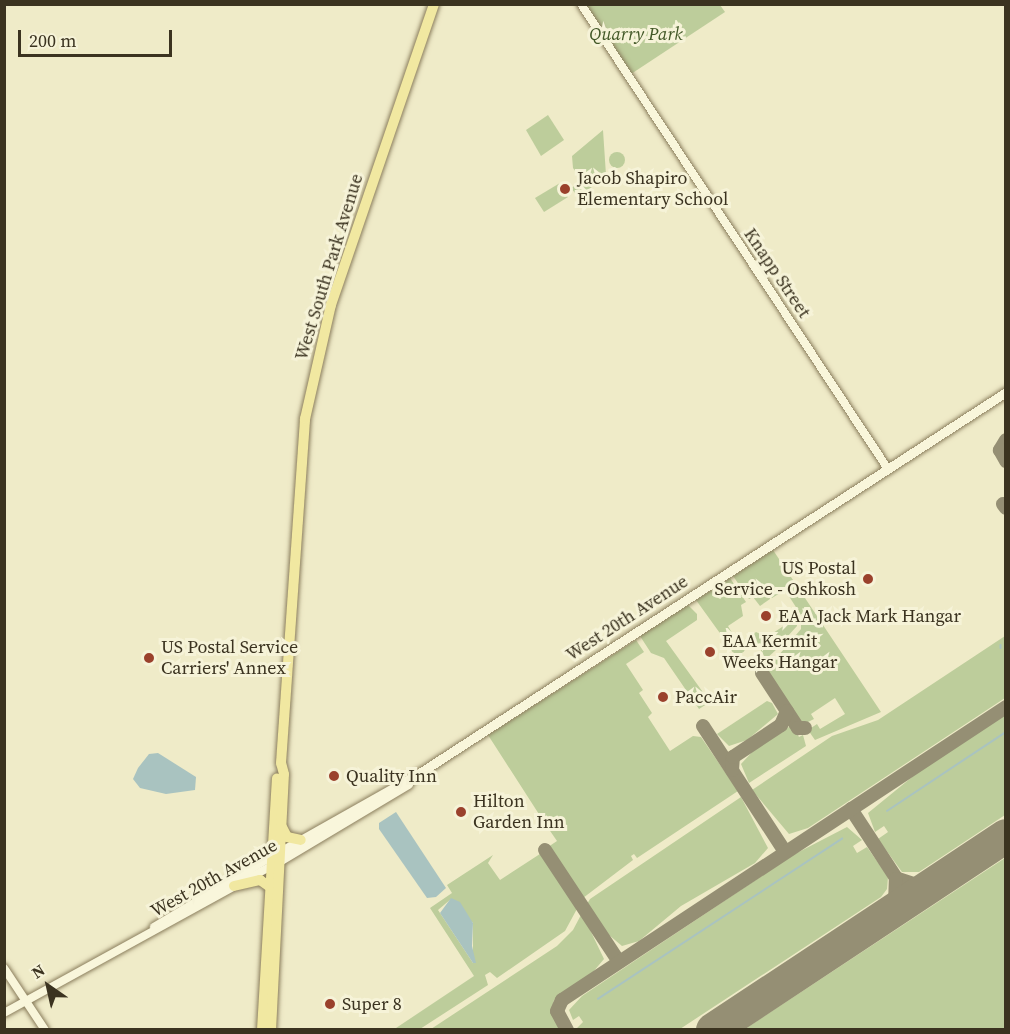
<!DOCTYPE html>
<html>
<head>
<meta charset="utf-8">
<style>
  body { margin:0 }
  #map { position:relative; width:1010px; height:1034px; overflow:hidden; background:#efebc8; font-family:"Source Serif 4",serif }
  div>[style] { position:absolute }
  .green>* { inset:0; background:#bdcd9b }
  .round { border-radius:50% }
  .water>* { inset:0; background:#a9c3c0 }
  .stream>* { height:1.5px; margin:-0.75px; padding:0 0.75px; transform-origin:0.75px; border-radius:0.75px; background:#a9c3c0 }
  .taxiway>* { height:14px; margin:-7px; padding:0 7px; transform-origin:7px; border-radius:7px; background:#958f74 }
  .runway>* { height:34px; margin:-17px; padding:0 17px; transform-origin:17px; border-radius:17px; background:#958f74 }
  .roads { filter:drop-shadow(0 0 2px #8b7e5d) drop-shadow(0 0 2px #8b7e5d) }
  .tertiary>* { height:8px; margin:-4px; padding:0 4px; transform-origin:4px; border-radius:4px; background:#f9f6db }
  .secondary>* { height:9px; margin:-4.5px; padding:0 4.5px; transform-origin:4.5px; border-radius:4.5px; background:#f9f6db }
  .primary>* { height:10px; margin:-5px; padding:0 5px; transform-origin:5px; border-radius:5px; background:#f1e8a1 }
  .dots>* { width:16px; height:16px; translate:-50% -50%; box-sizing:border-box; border:3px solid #f6f3d8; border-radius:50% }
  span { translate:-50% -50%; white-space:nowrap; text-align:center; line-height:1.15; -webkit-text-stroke:6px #f6f3d8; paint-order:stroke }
  .park-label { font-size:18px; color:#425827; font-style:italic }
  .poi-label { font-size:18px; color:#3b3320 }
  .left { translate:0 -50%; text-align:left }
  .right { translate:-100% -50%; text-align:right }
  .street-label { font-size:18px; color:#3b3320 }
  .frame { position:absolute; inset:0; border:6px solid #3b3320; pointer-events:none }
  .north { position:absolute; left:18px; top:956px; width:60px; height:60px; -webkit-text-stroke:4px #f6f3d8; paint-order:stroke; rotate:326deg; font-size:16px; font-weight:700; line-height:24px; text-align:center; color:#3b3320 }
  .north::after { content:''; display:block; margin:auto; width:21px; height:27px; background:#3b3320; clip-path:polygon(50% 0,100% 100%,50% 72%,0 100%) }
  .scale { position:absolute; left:18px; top:30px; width:154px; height:27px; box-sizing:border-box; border:3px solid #3b3320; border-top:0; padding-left:8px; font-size:18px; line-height:21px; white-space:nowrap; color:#3b3320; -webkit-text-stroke:4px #f6f3d8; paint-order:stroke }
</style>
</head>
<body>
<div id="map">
  <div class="green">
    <div style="clip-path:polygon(581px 5px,720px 5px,725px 12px,628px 76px)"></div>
    <div style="clip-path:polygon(548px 115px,564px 140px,541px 156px,526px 130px)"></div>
    <div style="clip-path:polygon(603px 130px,606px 175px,587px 191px,590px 197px,582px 202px,571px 188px,582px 181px,573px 168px,572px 156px)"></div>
    <div class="round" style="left:609px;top:152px;width:16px;height:16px"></div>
    <div style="clip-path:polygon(560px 183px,568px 197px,544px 212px,535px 198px)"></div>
    <div style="clip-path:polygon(773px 550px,881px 712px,815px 740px,808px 730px,817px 724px,820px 729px,845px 714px,835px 698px,811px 714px,814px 719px,802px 725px,767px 669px,801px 629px,801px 615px,785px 590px,772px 598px,769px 595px,770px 599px,760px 606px,753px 597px,749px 599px,733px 576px)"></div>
    <div style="clip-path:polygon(730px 578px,746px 602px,741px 605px,743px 616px,728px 626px,735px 638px,727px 643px,696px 600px)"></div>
    <div style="clip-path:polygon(688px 605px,697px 614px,697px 620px,666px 641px,710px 702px,699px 709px,664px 658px,651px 653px,640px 636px)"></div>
    <div style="clip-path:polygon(791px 613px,796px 617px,797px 626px,777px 648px,773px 633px,788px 623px,785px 617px)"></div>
    <div style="clip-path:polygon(756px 632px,769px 638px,777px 649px,766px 659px,752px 635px)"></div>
    <div style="clip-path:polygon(1005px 636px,1005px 698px,808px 828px,789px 834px,752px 790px,832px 736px,878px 720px)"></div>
    <div class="round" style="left:730px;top:638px;width:16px;height:16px"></div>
    <div style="clip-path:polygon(636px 640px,644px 652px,626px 664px,643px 690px,639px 693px,652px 713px,648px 717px,670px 751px,693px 736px,701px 737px,738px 791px,637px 858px,634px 854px,631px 856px,633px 860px,583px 898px,548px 847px,557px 841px,546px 825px,532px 830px,544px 822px,488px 735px)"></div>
    <div style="clip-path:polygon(767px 701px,772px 703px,778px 714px,747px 740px,729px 746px,717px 734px)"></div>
    <div style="clip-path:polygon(1005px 715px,1005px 815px,919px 872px,902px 872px,878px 839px,888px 832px,884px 826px,875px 832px,868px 813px,917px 773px)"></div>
    <div style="clip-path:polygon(792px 725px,799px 737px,803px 735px,806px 746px,749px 783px,741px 764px,754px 750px)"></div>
    <div style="clip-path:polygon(741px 797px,768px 848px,755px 863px,681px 906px,639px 941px,622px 946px,609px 935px,587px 904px,590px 899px)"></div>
    <div style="clip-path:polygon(847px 827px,862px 840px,853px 846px,857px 853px,867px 847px,888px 877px,887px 889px,881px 897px,680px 1029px,576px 1029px,583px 1022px,579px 1016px,573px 1020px,569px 1010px,582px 996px,793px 855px)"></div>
    <div style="clip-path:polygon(evenodd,543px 852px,578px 907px,565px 931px,497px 978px,490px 972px,485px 975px,488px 985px,420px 1029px,393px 1030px,474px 976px,430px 908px,452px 893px,447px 885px,493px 855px,488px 863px,500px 880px,543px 852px,451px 899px,473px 923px,473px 963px,438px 910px,451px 899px)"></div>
    <div style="clip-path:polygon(1005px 858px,1005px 1029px,745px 1029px)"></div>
    <div style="clip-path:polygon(582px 913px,604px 959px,593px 972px,554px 1000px,551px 1013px,559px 1028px,431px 1029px,557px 946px,573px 930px)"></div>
  </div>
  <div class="water">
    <div style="clip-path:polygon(158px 753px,196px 777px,195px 790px,166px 794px,140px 788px,133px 779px,138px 768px,149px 754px)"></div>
    <div style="clip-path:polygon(396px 812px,446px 888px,436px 897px,427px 898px,379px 829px,379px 823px)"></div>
    <div style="clip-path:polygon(451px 898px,460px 902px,473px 923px,472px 946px,476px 963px,473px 963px,440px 913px)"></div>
  </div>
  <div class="stream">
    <div style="left:1001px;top:645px;width:3px;rotate:90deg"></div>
    <div style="left:887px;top:811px;width:143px;rotate:-33.6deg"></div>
    <div style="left:598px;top:999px;width:292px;rotate:-33.3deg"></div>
  </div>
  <div class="taxiway">
    <div style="left:1006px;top:440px;width:12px;rotate:121deg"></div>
    <div style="left:1000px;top:450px;width:13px;rotate:61deg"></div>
    <div style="left:1003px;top:504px;width:5px;rotate:53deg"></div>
    <div style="left:762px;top:673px;width:66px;rotate:56.8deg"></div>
    <div style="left:798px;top:728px;width:7px"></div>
    <div style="left:703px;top:726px;width:150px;rotate:56.9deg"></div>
    <div style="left:732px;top:770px;width:13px;rotate:-86deg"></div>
    <div style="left:733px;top:757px;width:58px;rotate:-33.7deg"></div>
    <div style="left:781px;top:725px;width:15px;rotate:-67deg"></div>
    <div style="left:851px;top:809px;width:108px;rotate:56.8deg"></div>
    <div style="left:545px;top:850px;width:134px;rotate:56.5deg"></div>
    <div style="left:898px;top:879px;width:25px;rotate:18deg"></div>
    <div style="left:922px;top:887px;width:27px;rotate:-27deg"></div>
    <div style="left:875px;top:922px;width:27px;rotate:-42deg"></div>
    <div style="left:895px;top:904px;width:25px;rotate:-88deg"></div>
    <div style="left:567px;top:1030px;width:21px;rotate:-118deg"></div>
    <div style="left:557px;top:1011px;width:12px;rotate:-66deg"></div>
    <div style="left:562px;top:1000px;width:532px;rotate:-33.42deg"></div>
  </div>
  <div class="runway">
    <div style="left:713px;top:1030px;width:351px;rotate:-33.5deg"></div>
  </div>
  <div class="roads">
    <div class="tertiary">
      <div style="left:581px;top:4px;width:557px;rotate:56.57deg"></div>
      <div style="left:154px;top:927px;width:136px;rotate:-30.9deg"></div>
      <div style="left:4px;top:968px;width:74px;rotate:56.5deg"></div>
      <div style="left:4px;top:1013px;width:305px;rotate:-28.8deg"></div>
    </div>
    <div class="secondary">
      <div style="left:276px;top:854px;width:163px;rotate:-29.4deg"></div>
      <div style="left:418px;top:774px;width:701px;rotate:-33.01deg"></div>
      <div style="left:276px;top:863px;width:154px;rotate:-30.9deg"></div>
    </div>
    <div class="primary">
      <div style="left:282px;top:827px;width:11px;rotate:63deg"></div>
      <div style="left:287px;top:837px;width:14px;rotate:12deg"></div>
      <div style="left:234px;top:886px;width:27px;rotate:-13deg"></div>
      <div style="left:260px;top:880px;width:12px;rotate:35deg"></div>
      <div style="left:262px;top:1030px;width:252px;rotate:-86.6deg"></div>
      <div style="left:271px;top:1030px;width:256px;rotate:-87.1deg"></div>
      <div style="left:284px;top:774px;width:11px;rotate:-105deg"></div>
      <div style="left:281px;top:763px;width:345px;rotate:-86deg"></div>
      <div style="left:305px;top:419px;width:117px;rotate:-77.2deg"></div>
      <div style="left:331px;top:305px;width:318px;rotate:-71.1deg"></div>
    </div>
  </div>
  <div class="dots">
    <div style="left:565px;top:189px;background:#9a412c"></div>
    <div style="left:868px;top:579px;background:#9a412c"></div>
    <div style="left:766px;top:616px;background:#9a412c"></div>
    <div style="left:710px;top:652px;background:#9a412c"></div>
    <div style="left:149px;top:658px;background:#9a412c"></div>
    <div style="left:663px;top:697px;background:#9a412c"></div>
    <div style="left:334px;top:776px;background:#9a412c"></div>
    <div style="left:461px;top:812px;background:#9a412c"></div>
    <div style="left:330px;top:1004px;background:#9a412c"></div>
  </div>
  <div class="park-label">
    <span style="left:636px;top:34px">Quarry Park</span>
  </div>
  <div class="poi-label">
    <span class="left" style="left:577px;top:189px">Jacob Shapiro<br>Elementary School</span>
    <span class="right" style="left:856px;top:579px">US Postal<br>Service - Oshkosh</span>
    <span class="left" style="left:778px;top:616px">EAA Jack Mark Hangar</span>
    <span class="left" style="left:722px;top:652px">EAA Kermit<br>Weeks Hangar</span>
    <span class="left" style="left:161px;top:658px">US Postal Service<br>Carriers' Annex</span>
    <span class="left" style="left:675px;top:697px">PaccAir</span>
    <span class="left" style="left:346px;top:776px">Quality Inn</span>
    <span class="left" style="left:473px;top:812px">Hilton<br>Garden Inn</span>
    <span class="left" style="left:342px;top:1004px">Super 8</span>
  </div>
  <div class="street-label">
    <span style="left:329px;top:267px;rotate:-73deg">West South Park Avenue</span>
    <span style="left:777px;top:273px;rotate:56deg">Knapp Street</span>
    <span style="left:627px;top:618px;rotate:-33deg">West 20th Avenue</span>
    <span style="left:214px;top:878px;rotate:-29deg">West 20th Avenue</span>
  </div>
  <div class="frame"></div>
  <div class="north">N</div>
  <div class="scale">200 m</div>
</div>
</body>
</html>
